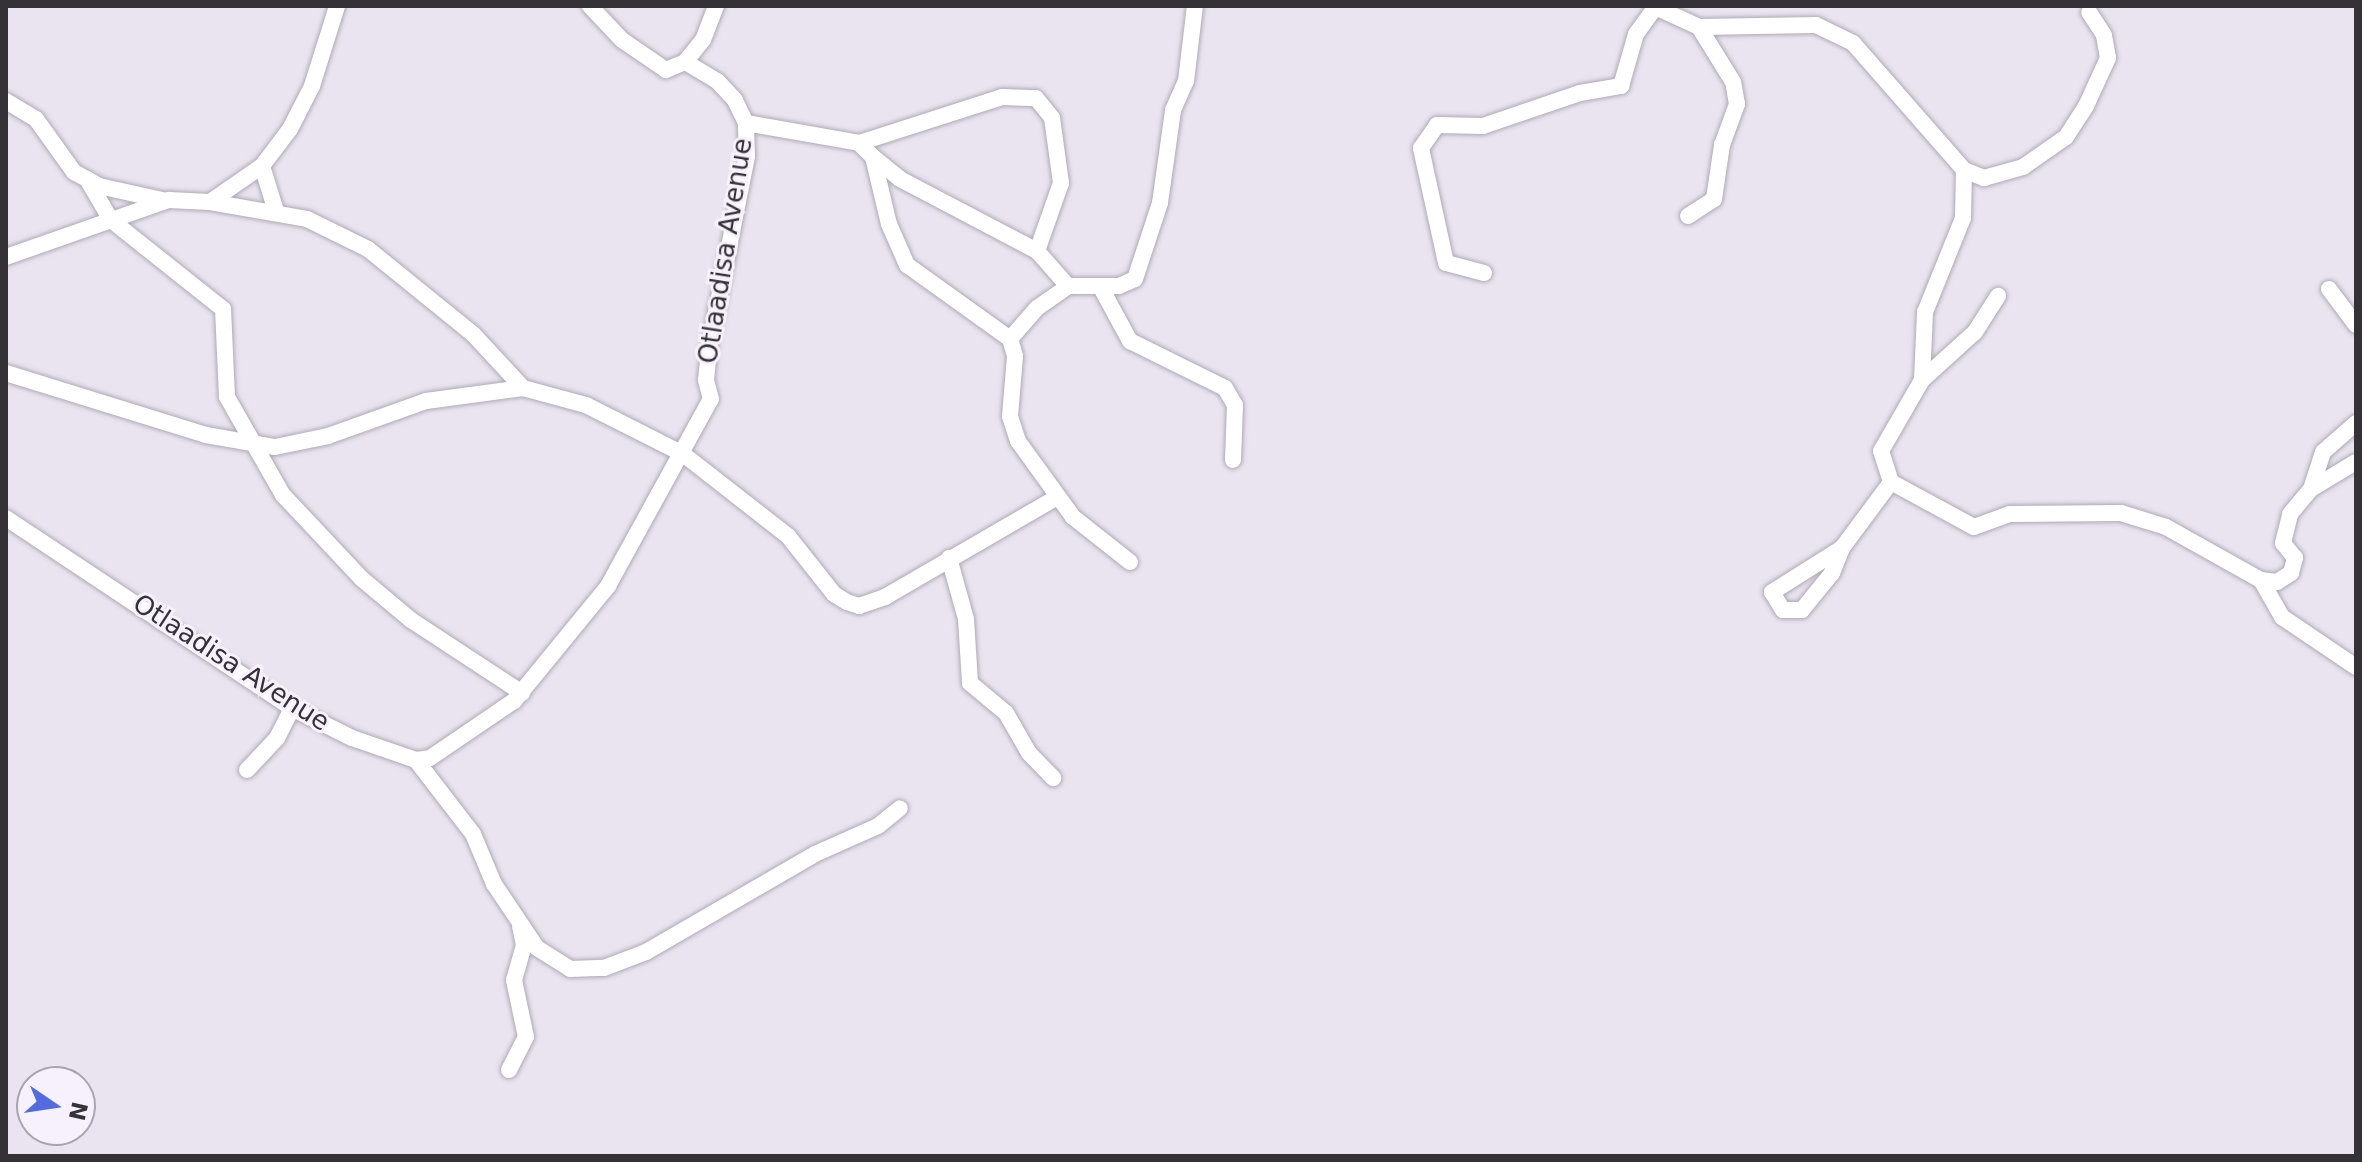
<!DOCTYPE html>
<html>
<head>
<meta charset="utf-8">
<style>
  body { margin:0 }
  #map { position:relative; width:2362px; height:1162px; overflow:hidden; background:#eae4f0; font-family:"DejaVu Sans",sans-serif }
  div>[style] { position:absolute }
  .roads { filter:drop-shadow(0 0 2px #afa9b5) drop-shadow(0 0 2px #afa9b5) }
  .minor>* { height:16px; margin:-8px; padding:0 8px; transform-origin:8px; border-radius:8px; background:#fff }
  span { translate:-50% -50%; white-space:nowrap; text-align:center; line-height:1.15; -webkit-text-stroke:6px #f7f1fd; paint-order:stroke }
  .street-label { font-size:26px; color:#353237 }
  .frame { position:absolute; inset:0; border:8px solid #353237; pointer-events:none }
  .north { position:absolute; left:16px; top:1066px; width:80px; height:80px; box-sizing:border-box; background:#f7f1fd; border:2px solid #a9a5ae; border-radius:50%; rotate:103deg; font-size:22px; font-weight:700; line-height:32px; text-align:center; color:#353237 }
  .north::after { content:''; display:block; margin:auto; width:28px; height:36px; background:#546be0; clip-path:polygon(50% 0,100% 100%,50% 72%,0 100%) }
</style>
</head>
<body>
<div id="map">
  <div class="roads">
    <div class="minor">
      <div style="left:1653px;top:6px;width:51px;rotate:24.5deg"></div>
      <div style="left:1699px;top:27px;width:117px;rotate:-1deg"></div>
      <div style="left:1816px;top:25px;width:41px;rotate:25.9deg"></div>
      <div style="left:1853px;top:43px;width:169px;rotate:48.8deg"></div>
      <div style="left:1964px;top:170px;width:48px;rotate:91.2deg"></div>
      <div style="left:1963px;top:218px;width:101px;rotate:112deg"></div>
      <div style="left:1925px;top:312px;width:68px;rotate:92.5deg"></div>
      <div style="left:1922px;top:380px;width:82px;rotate:120deg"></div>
      <div style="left:1881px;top:451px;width:33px;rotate:72deg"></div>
      <div style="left:1891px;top:482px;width:94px;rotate:28.5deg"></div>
      <div style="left:1974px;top:527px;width:38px;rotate:-20deg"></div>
      <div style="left:2010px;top:514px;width:111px;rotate:-0.5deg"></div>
      <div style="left:2121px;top:513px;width:47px;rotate:17.3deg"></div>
      <div style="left:2166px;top:527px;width:109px;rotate:29.2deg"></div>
      <div style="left:2261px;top:580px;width:43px;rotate:60.4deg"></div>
      <div style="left:2282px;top:617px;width:89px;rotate:34deg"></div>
      <div style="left:685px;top:62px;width:28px;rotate:-51deg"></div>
      <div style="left:703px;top:40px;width:36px;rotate:-69deg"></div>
      <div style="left:6px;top:101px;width:35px;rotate:31deg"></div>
      <div style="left:36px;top:119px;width:65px;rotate:54.4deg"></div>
      <div style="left:74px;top:172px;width:29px;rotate:29deg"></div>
      <div style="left:99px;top:186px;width:65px;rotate:12.5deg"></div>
      <div style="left:746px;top:123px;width:115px;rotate:10deg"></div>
      <div style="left:859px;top:143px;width:20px;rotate:45deg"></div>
      <div style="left:873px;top:157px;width:69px;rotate:76.6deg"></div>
      <div style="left:889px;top:224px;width:45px;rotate:66.3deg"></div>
      <div style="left:907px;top:265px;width:127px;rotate:35.7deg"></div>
      <div style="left:859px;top:143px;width:150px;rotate:-17.8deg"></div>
      <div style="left:1002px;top:97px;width:34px;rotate:2deg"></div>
      <div style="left:1036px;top:98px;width:26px;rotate:51deg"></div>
      <div style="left:1052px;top:118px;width:66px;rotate:82.1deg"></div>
      <div style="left:1061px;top:183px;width:72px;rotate:109.4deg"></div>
      <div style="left:873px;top:157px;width:35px;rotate:39deg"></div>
      <div style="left:900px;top:179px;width:155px;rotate:27.7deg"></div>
      <div style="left:1037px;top:251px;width:47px;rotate:48.5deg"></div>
      <div style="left:262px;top:166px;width:47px;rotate:72.7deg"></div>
      <div style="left:1964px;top:170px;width:22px;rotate:22deg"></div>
      <div style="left:1984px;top:178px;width:41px;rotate:-15.8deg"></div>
      <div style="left:2023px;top:167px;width:52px;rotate:-34.9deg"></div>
      <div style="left:2066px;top:137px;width:37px;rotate:-57deg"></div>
      <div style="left:2086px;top:106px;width:53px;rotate:-65.4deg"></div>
      <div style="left:2108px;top:58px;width:23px;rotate:-100deg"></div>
      <div style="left:2104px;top:35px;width:27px;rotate:-123deg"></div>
      <div style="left:87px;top:179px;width:48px;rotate:59.7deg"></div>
      <div style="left:111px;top:220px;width:143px;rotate:38.5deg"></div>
      <div style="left:223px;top:309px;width:88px;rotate:87.4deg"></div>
      <div style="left:227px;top:397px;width:113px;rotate:60.3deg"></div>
      <div style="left:283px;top:495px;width:115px;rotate:46.8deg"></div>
      <div style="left:362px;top:579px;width:64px;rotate:39.9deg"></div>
      <div style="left:411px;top:620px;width:133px;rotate:33.3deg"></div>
      <div style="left:210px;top:202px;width:98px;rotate:9.9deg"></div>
      <div style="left:307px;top:219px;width:68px;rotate:26.2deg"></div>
      <div style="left:368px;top:249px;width:135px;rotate:39deg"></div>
      <div style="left:473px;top:334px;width:74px;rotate:47.2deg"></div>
      <div style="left:523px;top:388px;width:65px;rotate:15.1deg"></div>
      <div style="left:586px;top:405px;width:109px;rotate:26.8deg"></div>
      <div style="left:683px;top:454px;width:133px;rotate:38deg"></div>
      <div style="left:788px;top:536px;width:74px;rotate:51.6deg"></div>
      <div style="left:834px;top:594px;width:15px;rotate:32deg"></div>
      <div style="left:847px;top:602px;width:13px;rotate:18deg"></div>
      <div style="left:859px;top:606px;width:28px;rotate:-19deg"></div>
      <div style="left:885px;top:597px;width:198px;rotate:-30.1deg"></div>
      <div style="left:1688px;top:216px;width:31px;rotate:-33deg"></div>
      <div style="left:1714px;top:199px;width:55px;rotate:-81.6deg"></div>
      <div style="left:1722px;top:145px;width:44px;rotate:-69.9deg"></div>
      <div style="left:1737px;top:104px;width:22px;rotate:-100deg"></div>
      <div style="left:1733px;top:82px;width:65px;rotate:-121.7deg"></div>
      <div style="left:6px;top:257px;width:173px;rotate:-19.3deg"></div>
      <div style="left:169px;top:200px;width:41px;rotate:2.8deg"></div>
      <div style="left:210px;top:202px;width:63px;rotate:-34.7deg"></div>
      <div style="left:262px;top:166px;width:46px;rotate:-52.9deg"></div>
      <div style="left:290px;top:129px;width:48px;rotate:-62.9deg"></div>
      <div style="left:312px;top:86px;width:84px;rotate:-72.6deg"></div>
      <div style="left:1484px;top:273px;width:39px;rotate:-165deg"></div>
      <div style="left:1446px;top:263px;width:118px;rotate:-102.3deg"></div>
      <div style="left:1421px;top:148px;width:28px;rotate:-55deg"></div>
      <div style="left:1437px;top:125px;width:46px;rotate:1.2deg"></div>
      <div style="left:1483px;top:126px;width:102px;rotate:-18.8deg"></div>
      <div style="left:1580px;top:93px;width:42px;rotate:-9.7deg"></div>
      <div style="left:1621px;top:86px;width:54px;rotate:-73.9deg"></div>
      <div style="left:1636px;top:34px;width:31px;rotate:-54deg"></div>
      <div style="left:1100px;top:286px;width:63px;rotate:61.4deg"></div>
      <div style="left:1130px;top:341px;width:106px;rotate:26.3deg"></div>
      <div style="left:1225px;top:388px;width:20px;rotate:60deg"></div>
      <div style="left:1235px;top:405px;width:55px;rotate:92.1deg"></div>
      <div style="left:2329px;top:289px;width:45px;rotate:53.1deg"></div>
      <div style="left:6px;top:373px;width:209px;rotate:17.2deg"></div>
      <div style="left:206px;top:435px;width:70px;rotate:9.9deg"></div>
      <div style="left:275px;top:447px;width:54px;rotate:-11.7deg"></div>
      <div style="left:328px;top:436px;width:104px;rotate:-19.7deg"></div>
      <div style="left:426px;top:401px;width:98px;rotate:-7.6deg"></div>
      <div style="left:1922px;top:380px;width:72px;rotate:-42.2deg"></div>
      <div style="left:1975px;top:332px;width:43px;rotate:-57.4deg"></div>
      <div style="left:2311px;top:489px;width:52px;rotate:-31deg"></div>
      <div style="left:6px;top:518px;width:343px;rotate:33.6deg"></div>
      <div style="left:292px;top:708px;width:67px;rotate:26.6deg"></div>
      <div style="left:352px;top:738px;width:68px;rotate:19deg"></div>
      <div style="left:416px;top:760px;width:14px;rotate:-8deg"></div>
      <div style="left:430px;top:758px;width:102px;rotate:-34.2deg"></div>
      <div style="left:514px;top:701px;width:149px;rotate:-50.7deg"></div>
      <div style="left:608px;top:586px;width:213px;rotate:-61.2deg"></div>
      <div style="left:711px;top:399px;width:20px;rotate:-105deg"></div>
      <div style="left:706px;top:380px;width:37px;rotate:-84deg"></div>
      <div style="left:710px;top:343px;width:191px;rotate:-78.8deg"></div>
      <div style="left:747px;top:156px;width:33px;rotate:-92deg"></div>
      <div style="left:746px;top:123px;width:25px;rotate:-116deg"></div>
      <div style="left:735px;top:100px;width:26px;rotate:-133deg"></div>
      <div style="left:717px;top:81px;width:37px;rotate:-149deg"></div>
      <div style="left:685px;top:62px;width:21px;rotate:157deg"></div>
      <div style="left:666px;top:70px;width:53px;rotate:-145.7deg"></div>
      <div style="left:622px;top:40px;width:47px;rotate:-133.3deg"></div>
      <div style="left:1842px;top:548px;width:83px;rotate:147.8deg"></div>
      <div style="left:1772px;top:592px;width:21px;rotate:59deg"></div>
      <div style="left:1783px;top:610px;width:19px"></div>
      <div style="left:1802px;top:610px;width:48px;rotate:-51deg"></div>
      <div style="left:1832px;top:573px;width:27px;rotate:-68deg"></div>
      <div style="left:1842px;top:548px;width:82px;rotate:-53.4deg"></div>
      <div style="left:949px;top:558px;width:63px;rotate:74.4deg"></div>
      <div style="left:966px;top:619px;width:64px;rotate:86.4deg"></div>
      <div style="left:970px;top:683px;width:47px;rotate:39.8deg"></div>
      <div style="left:1006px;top:713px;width:46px;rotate:60.1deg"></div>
      <div style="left:1029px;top:753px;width:35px;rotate:46deg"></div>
      <div style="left:1130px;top:562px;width:73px;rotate:-141.7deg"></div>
      <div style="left:1073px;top:517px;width:94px;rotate:-125.9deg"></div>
      <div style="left:1018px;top:441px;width:26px;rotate:-108deg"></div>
      <div style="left:1010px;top:416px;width:60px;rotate:-85.2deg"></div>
      <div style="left:1015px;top:356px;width:18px;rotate:-106deg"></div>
      <div style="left:1010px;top:339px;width:41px;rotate:-48.9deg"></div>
      <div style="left:1037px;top:308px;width:38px;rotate:-35deg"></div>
      <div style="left:1068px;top:286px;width:51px"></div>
      <div style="left:1119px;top:286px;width:17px;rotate:-24deg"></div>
      <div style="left:1135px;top:279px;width:80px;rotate:-71.8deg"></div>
      <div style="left:1160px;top:203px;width:94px;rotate:-82deg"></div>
      <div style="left:1173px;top:110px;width:32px;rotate:-66deg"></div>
      <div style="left:1186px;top:81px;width:76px;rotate:-83.2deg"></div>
      <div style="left:2261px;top:580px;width:16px;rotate:7deg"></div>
      <div style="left:2277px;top:582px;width:17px;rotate:-33deg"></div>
      <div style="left:2291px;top:573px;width:16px;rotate:-75deg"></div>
      <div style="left:2295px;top:558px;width:19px;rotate:-129deg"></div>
      <div style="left:2283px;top:543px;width:30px;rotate:-76deg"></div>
      <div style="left:2290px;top:514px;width:33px;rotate:-50deg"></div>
      <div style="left:2311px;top:489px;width:39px;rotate:-72deg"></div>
      <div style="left:2323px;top:452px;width:44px;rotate:-41.3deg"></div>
      <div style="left:416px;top:760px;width:93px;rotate:52.4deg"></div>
      <div style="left:473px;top:834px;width:54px;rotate:67.2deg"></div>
      <div style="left:494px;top:884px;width:77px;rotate:56.1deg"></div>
      <div style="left:537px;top:948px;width:39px;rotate:32deg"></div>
      <div style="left:570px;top:969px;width:34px;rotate:-2deg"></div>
      <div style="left:604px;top:968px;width:45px;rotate:-20.9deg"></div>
      <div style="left:646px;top:952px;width:195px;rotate:-30.1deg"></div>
      <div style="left:815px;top:854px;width:69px;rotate:-24deg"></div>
      <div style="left:878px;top:826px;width:28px;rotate:-39deg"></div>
      <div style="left:247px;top:770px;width:44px;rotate:-46.8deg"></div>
      <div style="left:277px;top:738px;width:34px;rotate:-63deg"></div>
      <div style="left:509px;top:1070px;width:37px;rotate:-63deg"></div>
      <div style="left:526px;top:1037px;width:58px;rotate:-101.9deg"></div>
      <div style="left:514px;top:980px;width:36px;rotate:-74deg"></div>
      <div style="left:524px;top:945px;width:19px;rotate:-102deg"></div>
    </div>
  </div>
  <div class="street-label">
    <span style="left:726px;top:251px;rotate:-81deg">Otlaadisa Avenue</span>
    <span style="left:231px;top:663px;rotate:33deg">Otlaadisa Avenue</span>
  </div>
  <div class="frame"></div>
  <div class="north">N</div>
</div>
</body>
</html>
